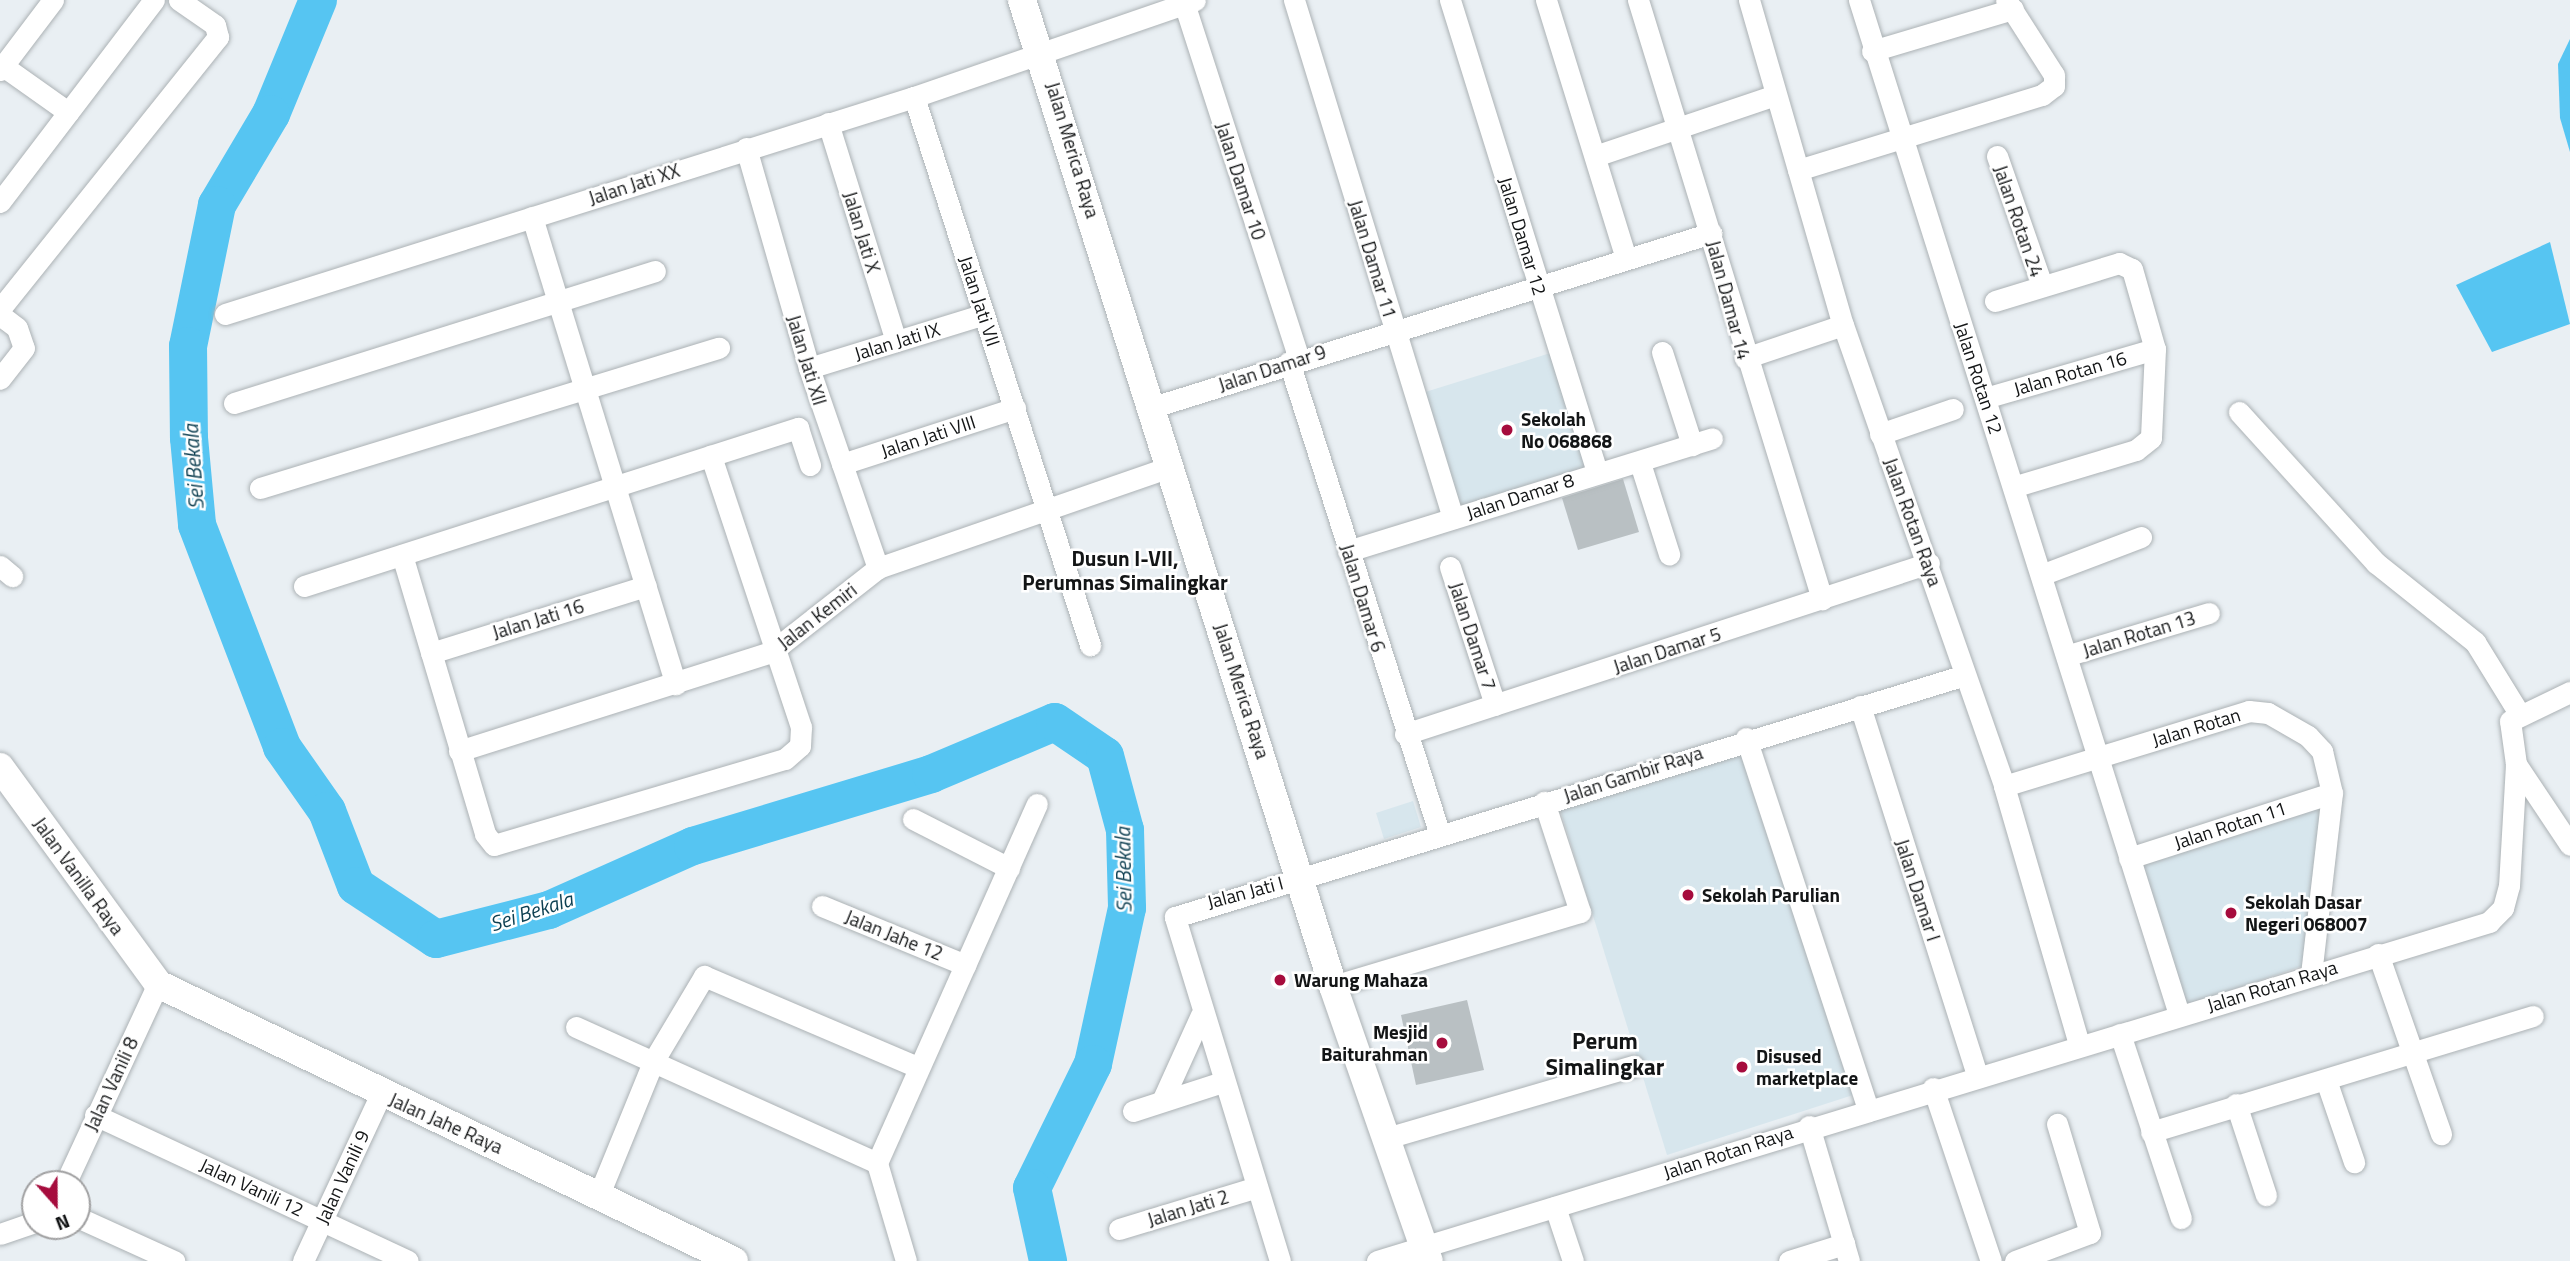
<!DOCTYPE html>
<html>
<head>
<meta charset="utf-8">
<style>
  body { margin:0 }
  #map { position:relative; width:2570px; height:1261px; overflow:hidden; background:#e9eff3; font-family:"Titillium Web",sans-serif }
  div>[style] { position:absolute }
  .built>* { inset:0; background:#d7e6ed }
  .water>* { inset:0; background:#56c5f2 }
  .river>* { height:38px; margin:-19px; padding:0 19px; transform-origin:19px; border-radius:19px; background:#56c5f2 }
  .building>* { inset:0; background:#b9c0c3 }
  .roads { filter:drop-shadow(0 0 2px #acb2b5) drop-shadow(0 0 2px #acb2b5) }
  .minor>* { height:21px; margin:-10.5px; padding:0 10.5px; transform-origin:10.5px; border-radius:10.5px; background:#fff }
  .tertiary>* { height:28px; margin:-14px; padding:0 14px; transform-origin:14px; border-radius:14px; background:#fff }
  .dots>* { width:19px; height:19px; translate:-50% -50%; box-sizing:border-box; border:4px solid #fff; border-radius:50% }
  span { translate:-50% -50%; white-space:nowrap; text-align:center; line-height:1.15; -webkit-text-stroke:5px #fff; paint-order:stroke }
  .street-label { font-size:19px; color:#131516 }
  .poi-label { font-size:19px; color:#131516; font-weight:700 }
  .left { translate:0 -50%; text-align:left }
  .right { translate:-100% -50%; text-align:right }
  .water-label { font-size:21px; color:#0d3f51; font-style:italic }
  .neighbourhood-label { font-size:21px; color:#131516; font-weight:700 }
  .quarter-label { font-size:23px; color:#131516; font-weight:700 }
  .north { position:absolute; left:21px; top:1170px; width:70px; height:70px; box-sizing:border-box; background:#fff; border:2px solid #a1a1a2; border-radius:50%; rotate:159deg; font-size:19px; font-weight:700; line-height:28px; text-align:center; color:#131516 }
  .north::after { content:''; display:block; margin:auto; width:24px; height:32px; background:#a60c3d; clip-path:polygon(50% 0,100% 100%,50% 72%,0 100%) }
</style>
</head>
<body>
<div id="map">
  <div class="built">
    <div style="clip-path:polygon(1557px 351px,1592px 467px,1458px 509px,1422px 393px)"></div>
    <div style="clip-path:polygon(1744px 752px,1853px 1095px,1667px 1155px,1560px 809px)"></div>
    <div style="clip-path:polygon(2321px 800px,2308px 964px,2181px 1007px,2133px 862px)"></div>
    <div style="clip-path:polygon(1413px 801px,1421px 827px,1384px 839px,1376px 813px)"></div>
  </div>
  <div class="water">
    <div style="clip-path:polygon(2570px 39px,2570px 152px,2560px 118px,2558px 64px)"></div>
    <div style="clip-path:polygon(2550px 242px,2570px 324px,2492px 352px,2456px 285px)"></div>
  </div>
  <div class="river">
    <div style="left:318px;top:0;width:123px;rotate:112.4deg"></div>
    <div style="left:271px;top:114px;width:106px;rotate:120.7deg"></div>
    <div style="left:217px;top:205px;width:144px;rotate:101.6deg"></div>
    <div style="left:188px;top:346px;width:92px;rotate:89.4deg"></div>
    <div style="left:189px;top:438px;width:87px;rotate:84.7deg"></div>
    <div style="left:197px;top:525px;width:238px;rotate:69deg"></div>
    <div style="left:282px;top:747px;width:78px;rotate:54.9deg"></div>
    <div style="left:327px;top:811px;width:80px;rotate:68.9deg"></div>
    <div style="left:356px;top:886px;width:96px;rotate:33.5deg"></div>
    <div style="left:436px;top:939px;width:117px;rotate:-14.4deg"></div>
    <div style="left:549px;top:910px;width:158px;rotate:-24deg"></div>
    <div style="left:693px;top:846px;width:249px;rotate:-16.8deg"></div>
    <div style="left:931px;top:774px;width:134px;rotate:-22.8deg"></div>
    <div style="left:1055px;top:722px;width:60px;rotate:34.2deg"></div>
    <div style="left:1105px;top:756px;width:77px;rotate:74.9deg"></div>
    <div style="left:1125px;top:830px;width:78px;rotate:88.5deg"></div>
    <div style="left:1127px;top:908px;width:160px;rotate:102.3deg"></div>
    <div style="left:1093px;top:1064px;width:138px;rotate:116.2deg"></div>
    <div style="left:1032px;top:1188px;width:75px;rotate:77.6deg"></div>
  </div>
  <div class="building">
    <div style="clip-path:polygon(1623px 479px,1639px 532px,1578px 550px,1562px 498px)"></div>
    <div style="clip-path:polygon(1467px 1000px,1484px 1070px,1416px 1085px,1401px 1015px)"></div>
  </div>
  <div class="roads">
    <div class="minor">
      <div style="left:1294px;top:0;width:542px;rotate:72.94deg"></div>
      <div style="left:1450px;top:0;width:493px;rotate:72.7deg"></div>
      <div style="left:1546px;top:0;width:270px;rotate:72.8deg"></div>
      <div style="left:1638px;top:0;width:627px;rotate:72.92deg"></div>
      <div style="left:1749px;top:0;width:338px;rotate:73.9deg"></div>
      <div style="left:1843px;top:325px;width:488px;rotate:70.7deg"></div>
      <div style="left:2004px;top:786px;width:269px;rotate:73.8deg"></div>
      <div style="left:1859px;top:0;width:1063px;rotate:72.49deg"></div>
      <div style="left:1184px;top:3px;width:374px;rotate:72.1deg"></div>
      <div style="left:1872px;top:51px;width:147px;rotate:-16.6deg"></div>
      <div style="left:3px;top:66px;width:80px;rotate:35.3deg"></div>
      <div style="left:0;top:70px;width:88px;rotate:-52.9deg"></div>
      <div style="left:914px;top:97px;width:576px;rotate:72.19deg"></div>
      <div style="left:828px;top:123px;width:228px;rotate:72.7deg"></div>
      <div style="left:746px;top:148px;width:229px;rotate:74deg"></div>
      <div style="left:809px;top:368px;width:212px;rotate:71deg"></div>
      <div style="left:1595px;top:156px;width:190px;rotate:-18.7deg"></div>
      <div style="left:1997px;top:156px;width:137px;rotate:70.8deg"></div>
      <div style="left:1798px;top:170px;width:255px;rotate:-17.1deg"></div>
      <div style="left:2042px;top:95px;width:15px;rotate:-37deg"></div>
      <div style="left:2054px;top:86px;width:11px;rotate:-90deg"></div>
      <div style="left:2054px;top:75px;width:89px;rotate:-122.6deg"></div>
      <div style="left:0;top:202px;width:254px;rotate:-52.7deg"></div>
      <div style="left:532px;top:217px;width:489px;rotate:72.9deg"></div>
      <div style="left:1995px;top:301px;width:130px;rotate:-17deg"></div>
      <div style="left:2119px;top:263px;width:14px;rotate:25deg"></div>
      <div style="left:2132px;top:269px;width:83px;rotate:74deg"></div>
      <div style="left:2155px;top:349px;width:89px;rotate:92.6deg"></div>
      <div style="left:2151px;top:438px;width:19px;rotate:141deg"></div>
      <div style="left:2136px;top:450px;width:128px;rotate:163.3deg"></div>
      <div style="left:0;top:309px;width:349px;rotate:-51.3deg"></div>
      <div style="left:218px;top:37px;width:12px;rotate:-104deg"></div>
      <div style="left:215px;top:25px;width:44px;rotate:-145.2deg"></div>
      <div style="left:225px;top:314px;width:722px;rotate:-17.48deg"></div>
      <div style="left:914px;top:97px;width:297px;rotate:-19deg"></div>
      <div style="left:0;top:315px;width:21px;rotate:37deg"></div>
      <div style="left:17px;top:328px;width:21px;rotate:71deg"></div>
      <div style="left:24px;top:348px;width:39px;rotate:128deg"></div>
      <div style="left:1662px;top:352px;width:98px;rotate:72.1deg"></div>
      <div style="left:1745px;top:358px;width:103px;rotate:-18.6deg"></div>
      <div style="left:1289px;top:362px;width:493px;rotate:72.3deg"></div>
      <div style="left:809px;top:368px;width:183px;rotate:-17.1deg"></div>
      <div style="left:1985px;top:398px;width:177px;rotate:-16.1deg"></div>
      <div style="left:234px;top:403px;width:441px;rotate:-17.4deg"></div>
      <div style="left:1150px;top:408px;width:588px;rotate:-17.32deg"></div>
      <div style="left:2239px;top:412px;width:204px;rotate:47.8deg"></div>
      <div style="left:2376px;top:563px;width:127px;rotate:38.6deg"></div>
      <div style="left:2475px;top:642px;width:86px;rotate:58.3deg"></div>
      <div style="left:1880px;top:434px;width:77px;rotate:-18.9deg"></div>
      <div style="left:1640px;top:463px;width:96px;rotate:72.3deg"></div>
      <div style="left:842px;top:464px;width:182px;rotate:-17.9deg"></div>
      <div style="left:260px;top:488px;width:480px;rotate:-17deg"></div>
      <div style="left:1348px;top:551px;width:381px;rotate:-17.2deg"></div>
      <div style="left:402px;top:555px;width:291px;rotate:73.4deg"></div>
      <div style="left:485px;top:834px;width:14px;rotate:51deg"></div>
      <div style="left:494px;top:845px;width:303px;rotate:-16.5deg"></div>
      <div style="left:785px;top:759px;width:20px;rotate:-41deg"></div>
      <div style="left:800px;top:746px;width:19px;rotate:-87deg"></div>
      <div style="left:801px;top:727px;width:286px;rotate:-108.4deg"></div>
      <div style="left:0;top:566px;width:16px;rotate:40deg"></div>
      <div style="left:1450px;top:567px;width:145px;rotate:71.9deg"></div>
      <div style="left:2041px;top:575px;width:107px;rotate:-20.8deg"></div>
      <div style="left:304px;top:586px;width:519px;rotate:-17.74deg"></div>
      <div style="left:798px;top:428px;width:39px;rotate:72deg"></div>
      <div style="left:431px;top:653px;width:225px;rotate:-17.3deg"></div>
      <div style="left:2069px;top:655px;width:146px;rotate:-16.7deg"></div>
      <div style="left:1860px;top:706px;width:387px;rotate:72.4deg"></div>
      <div style="left:1405px;top:734px;width:551px;rotate:-18.07deg"></div>
      <div style="left:1746px;top:738px;width:391px;rotate:71.8deg"></div>
      <div style="left:459px;top:751px;width:327px;rotate:-17.6deg"></div>
      <div style="left:771px;top:652px;width:136px;rotate:-38.1deg"></div>
      <div style="left:878px;top:568px;width:308px;rotate:-19.1deg"></div>
      <div style="left:2516px;top:764px;width:97px;rotate:56.3deg"></div>
      <div style="left:2004px;top:786px;width:256px;rotate:-17deg"></div>
      <div style="left:2249px;top:711px;width:19px;rotate:6deg"></div>
      <div style="left:2268px;top:713px;width:46px;rotate:29.9deg"></div>
      <div style="left:2308px;top:736px;width:21px;rotate:47deg"></div>
      <div style="left:2322px;top:751px;width:43px;rotate:76.6deg"></div>
      <div style="left:2332px;top:793px;width:183px;rotate:96.6deg"></div>
      <div style="left:913px;top:819px;width:108px;rotate:27deg"></div>
      <div style="left:2129px;top:858px;width:213px;rotate:-17.8deg"></div>
      <div style="left:822px;top:906px;width:155px;rotate:22.4deg"></div>
      <div style="left:2378px;top:954px;width:191px;rotate:70.7deg"></div>
      <div style="left:1333px;top:986px;width:258px;rotate:-16.7deg"></div>
      <div style="left:1580px;top:912px;width:116px;rotate:-108.1deg"></div>
      <div style="left:576px;top:1027px;width:330px;rotate:24.3deg"></div>
      <div style="left:877px;top:1163px;width:102px;rotate:73.5deg"></div>
      <div style="left:2120px;top:1034px;width:194px;rotate:71.7deg"></div>
      <div style="left:2326px;top:1080px;width:87px;rotate:71.1deg"></div>
      <div style="left:1933px;top:1088px;width:182px;rotate:71.5deg"></div>
      <div style="left:1162px;top:1101px;width:94px;rotate:-65.6deg"></div>
      <div style="left:2236px;top:1104px;width:96px;rotate:71.8deg"></div>
      <div style="left:1133px;top:1111px;width:94px;rotate:-18deg"></div>
      <div style="left:95px;top:1115px;width:345px;rotate:25deg"></div>
      <div style="left:1809px;top:1126px;width:141px;rotate:73.5deg"></div>
      <div style="left:2151px;top:1132px;width:399px;rotate:-16.9deg"></div>
      <div style="left:1387px;top:1138px;width:257px;rotate:-16.3deg"></div>
      <div style="left:877px;top:1163px;width:393px;rotate:-66deg"></div>
      <div style="left:65px;top:1184px;width:221px;rotate:-65.1deg"></div>
      <div style="left:600px;top:1192px;width:143px;rotate:-67.8deg"></div>
      <div style="left:654px;top:1060px;width:98px;rotate:-59.2deg"></div>
      <div style="left:704px;top:976px;width:232px;rotate:23.1deg"></div>
      <div style="left:1555px;top:1207px;width:57px;rotate:71.6deg"></div>
      <div style="left:77px;top:1217px;width:107px;rotate:24.4deg"></div>
      <div style="left:1119px;top:1229px;width:144px;rotate:-16.9deg"></div>
      <div style="left:0;top:1234px;width:37px;rotate:-19deg"></div>
      <div style="left:303px;top:1261px;width:184px;rotate:-65deg"></div>
      <div style="left:1280px;top:1261px;width:360px;rotate:-107deg"></div>
      <div style="left:1175px;top:917px;width:826px;rotate:-17.03deg"></div>
      <div style="left:1377px;top:1261px;width:1163px;rotate:-16.95deg"></div>
      <div style="left:2489px;top:922px;width:20px;rotate:-45deg"></div>
      <div style="left:2503px;top:908px;width:23px;rotate:-75deg"></div>
      <div style="left:2509px;top:886px;width:122px;rotate:-86.7deg"></div>
      <div style="left:2516px;top:764px;width:43px;rotate:-97.9deg"></div>
      <div style="left:2510px;top:721px;width:67px;rotate:-25.8deg"></div>
      <div style="left:1789px;top:1261px;width:58px;rotate:-17.2deg"></div>
      <div style="left:2015px;top:1261px;width:80px;rotate:-20.5deg"></div>
      <div style="left:2090px;top:1233px;width:114px;rotate:-106.8deg"></div>
    </div>
    <div class="tertiary">
      <div style="left:1022px;top:0;width:1034px;rotate:72.49deg"></div>
      <div style="left:1333px;top:986px;width:291px;rotate:70.8deg"></div>
      <div style="left:0;top:767px;width:268px;rotate:53.9deg"></div>
      <div style="left:158px;top:984px;width:639px;rotate:25.68deg"></div>
    </div>
  </div>
  <div class="dots">
    <div style="left:1507px;top:430px;background:#a60c3d"></div>
    <div style="left:1688px;top:895px;background:#a60c3d"></div>
    <div style="left:2231px;top:913px;background:#a60c3d"></div>
    <div style="left:1280px;top:980px;background:#a60c3d"></div>
    <div style="left:1442px;top:1043px;background:#a60c3d"></div>
    <div style="left:1742px;top:1067px;background:#a60c3d"></div>
  </div>
  <div class="street-label">
    <span style="left:1073px;top:150px;rotate:73deg">Jalan Merica Raya</span>
    <span style="left:1241px;top:181px;rotate:72deg">Jalan Damar 10</span>
    <span style="left:634px;top:184px;rotate:-18deg">Jalan Jati XX</span>
    <span style="left:2019px;top:221px;rotate:71deg">Jalan Rotan 24</span>
    <span style="left:862px;top:232px;rotate:73deg">Jalan Jati X</span>
    <span style="left:1523px;top:236px;rotate:73deg">Jalan Damar 12</span>
    <span style="left:1373px;top:259px;rotate:73deg">Jalan Damar 11</span>
    <span style="left:1729px;top:300px;rotate:75deg">Jalan Damar 14</span>
    <span style="left:980px;top:301px;rotate:72deg">Jalan Jati VII</span>
    <span style="left:897px;top:341px;rotate:-17deg">Jalan Jati IX</span>
    <span style="left:807px;top:360px;rotate:73deg">Jalan Jati XII</span>
    <span style="left:1272px;top:368px;rotate:-18deg">Jalan Damar 9</span>
    <span style="left:2070px;top:373px;rotate:-16deg">Jalan Rotan 16</span>
    <span style="left:1979px;top:378px;rotate:72deg">Jalan Rotan 12</span>
    <span style="left:928px;top:436px;rotate:-18deg">Jalan Jati VIII</span>
    <span style="left:1520px;top:496px;rotate:-18deg">Jalan Damar 8</span>
    <span style="left:1913px;top:522px;rotate:70deg">Jalan Rotan Raya</span>
    <span style="left:1363px;top:598px;rotate:73deg">Jalan Damar 6</span>
    <span style="left:817px;top:616px;rotate:-38deg">Jalan Kemiri</span>
    <span style="left:538px;top:619px;rotate:-17deg">Jalan Jati 16</span>
    <span style="left:2139px;top:634px;rotate:-17deg">Jalan Rotan 13</span>
    <span style="left:1473px;top:636px;rotate:72deg">Jalan Damar 7</span>
    <span style="left:1667px;top:650px;rotate:-18deg">Jalan Damar 5</span>
    <span style="left:1242px;top:691px;rotate:72deg">Jalan Merica Raya</span>
    <span style="left:2196px;top:727px;rotate:-17deg">Jalan Rotan</span>
    <span style="left:1633px;top:774px;rotate:-18deg">Jalan Gambir Raya</span>
    <span style="left:2230px;top:825px;rotate:-18deg">Jalan Rotan 11</span>
    <span style="left:79px;top:876px;rotate:54deg">Jalan Vanilla Raya</span>
    <span style="left:1918px;top:890px;rotate:72deg">Jalan Damar I</span>
    <span style="left:1245px;top:892px;rotate:-15deg">Jalan Jati I</span>
    <span style="left:894px;top:935px;rotate:22deg">Jalan Jahe 12</span>
    <span style="left:2272px;top:986px;rotate:-17deg">Jalan Rotan Raya</span>
    <span style="left:111px;top:1084px;rotate:-65deg">Jalan Vanili 8</span>
    <span style="left:446px;top:1123px;rotate:24deg">Jalan Jahe Raya</span>
    <span style="left:1728px;top:1152px;rotate:-18deg">Jalan Rotan Raya</span>
    <span style="left:342px;top:1177px;rotate:-65deg">Jalan Vanili 9</span>
    <span style="left:252px;top:1187px;rotate:25deg">Jalan Vanili 12</span>
    <span style="left:1188px;top:1208px;rotate:-17deg">Jalan Jati 2</span>
  </div>
  <div class="poi-label">
    <span class="left" style="left:1521px;top:430px">Sekolah<br>No 068868</span>
    <span class="left" style="left:1702px;top:895px">Sekolah Parulian</span>
    <span class="left" style="left:2245px;top:913px">Sekolah Dasar<br>Negeri 068007</span>
    <span class="left" style="left:1294px;top:980px">Warung Mahaza</span>
    <span class="right" style="left:1428px;top:1043px">Mesjid<br>Baiturahman</span>
    <span class="left" style="left:1756px;top:1067px">Disused<br>marketplace</span>
  </div>
  <div class="water-label">
    <span style="left:193px;top:467px;rotate:-94deg">Sei Bekala</span>
    <span style="left:1123px;top:870px;rotate:-91deg">Sei Bekala</span>
    <span style="left:531px;top:911px;rotate:-18deg">Sei Bekala</span>
  </div>
  <div class="neighbourhood-label">
    <span style="left:1125px;top:570px">Dusun I-VII,<br>Perumnas Simalingkar</span>
  </div>
  <div class="quarter-label">
    <span style="left:1605px;top:1054px">Perum<br>Simalingkar</span>
  </div>
  <div class="north">N</div>
</div>
</body>
</html>
